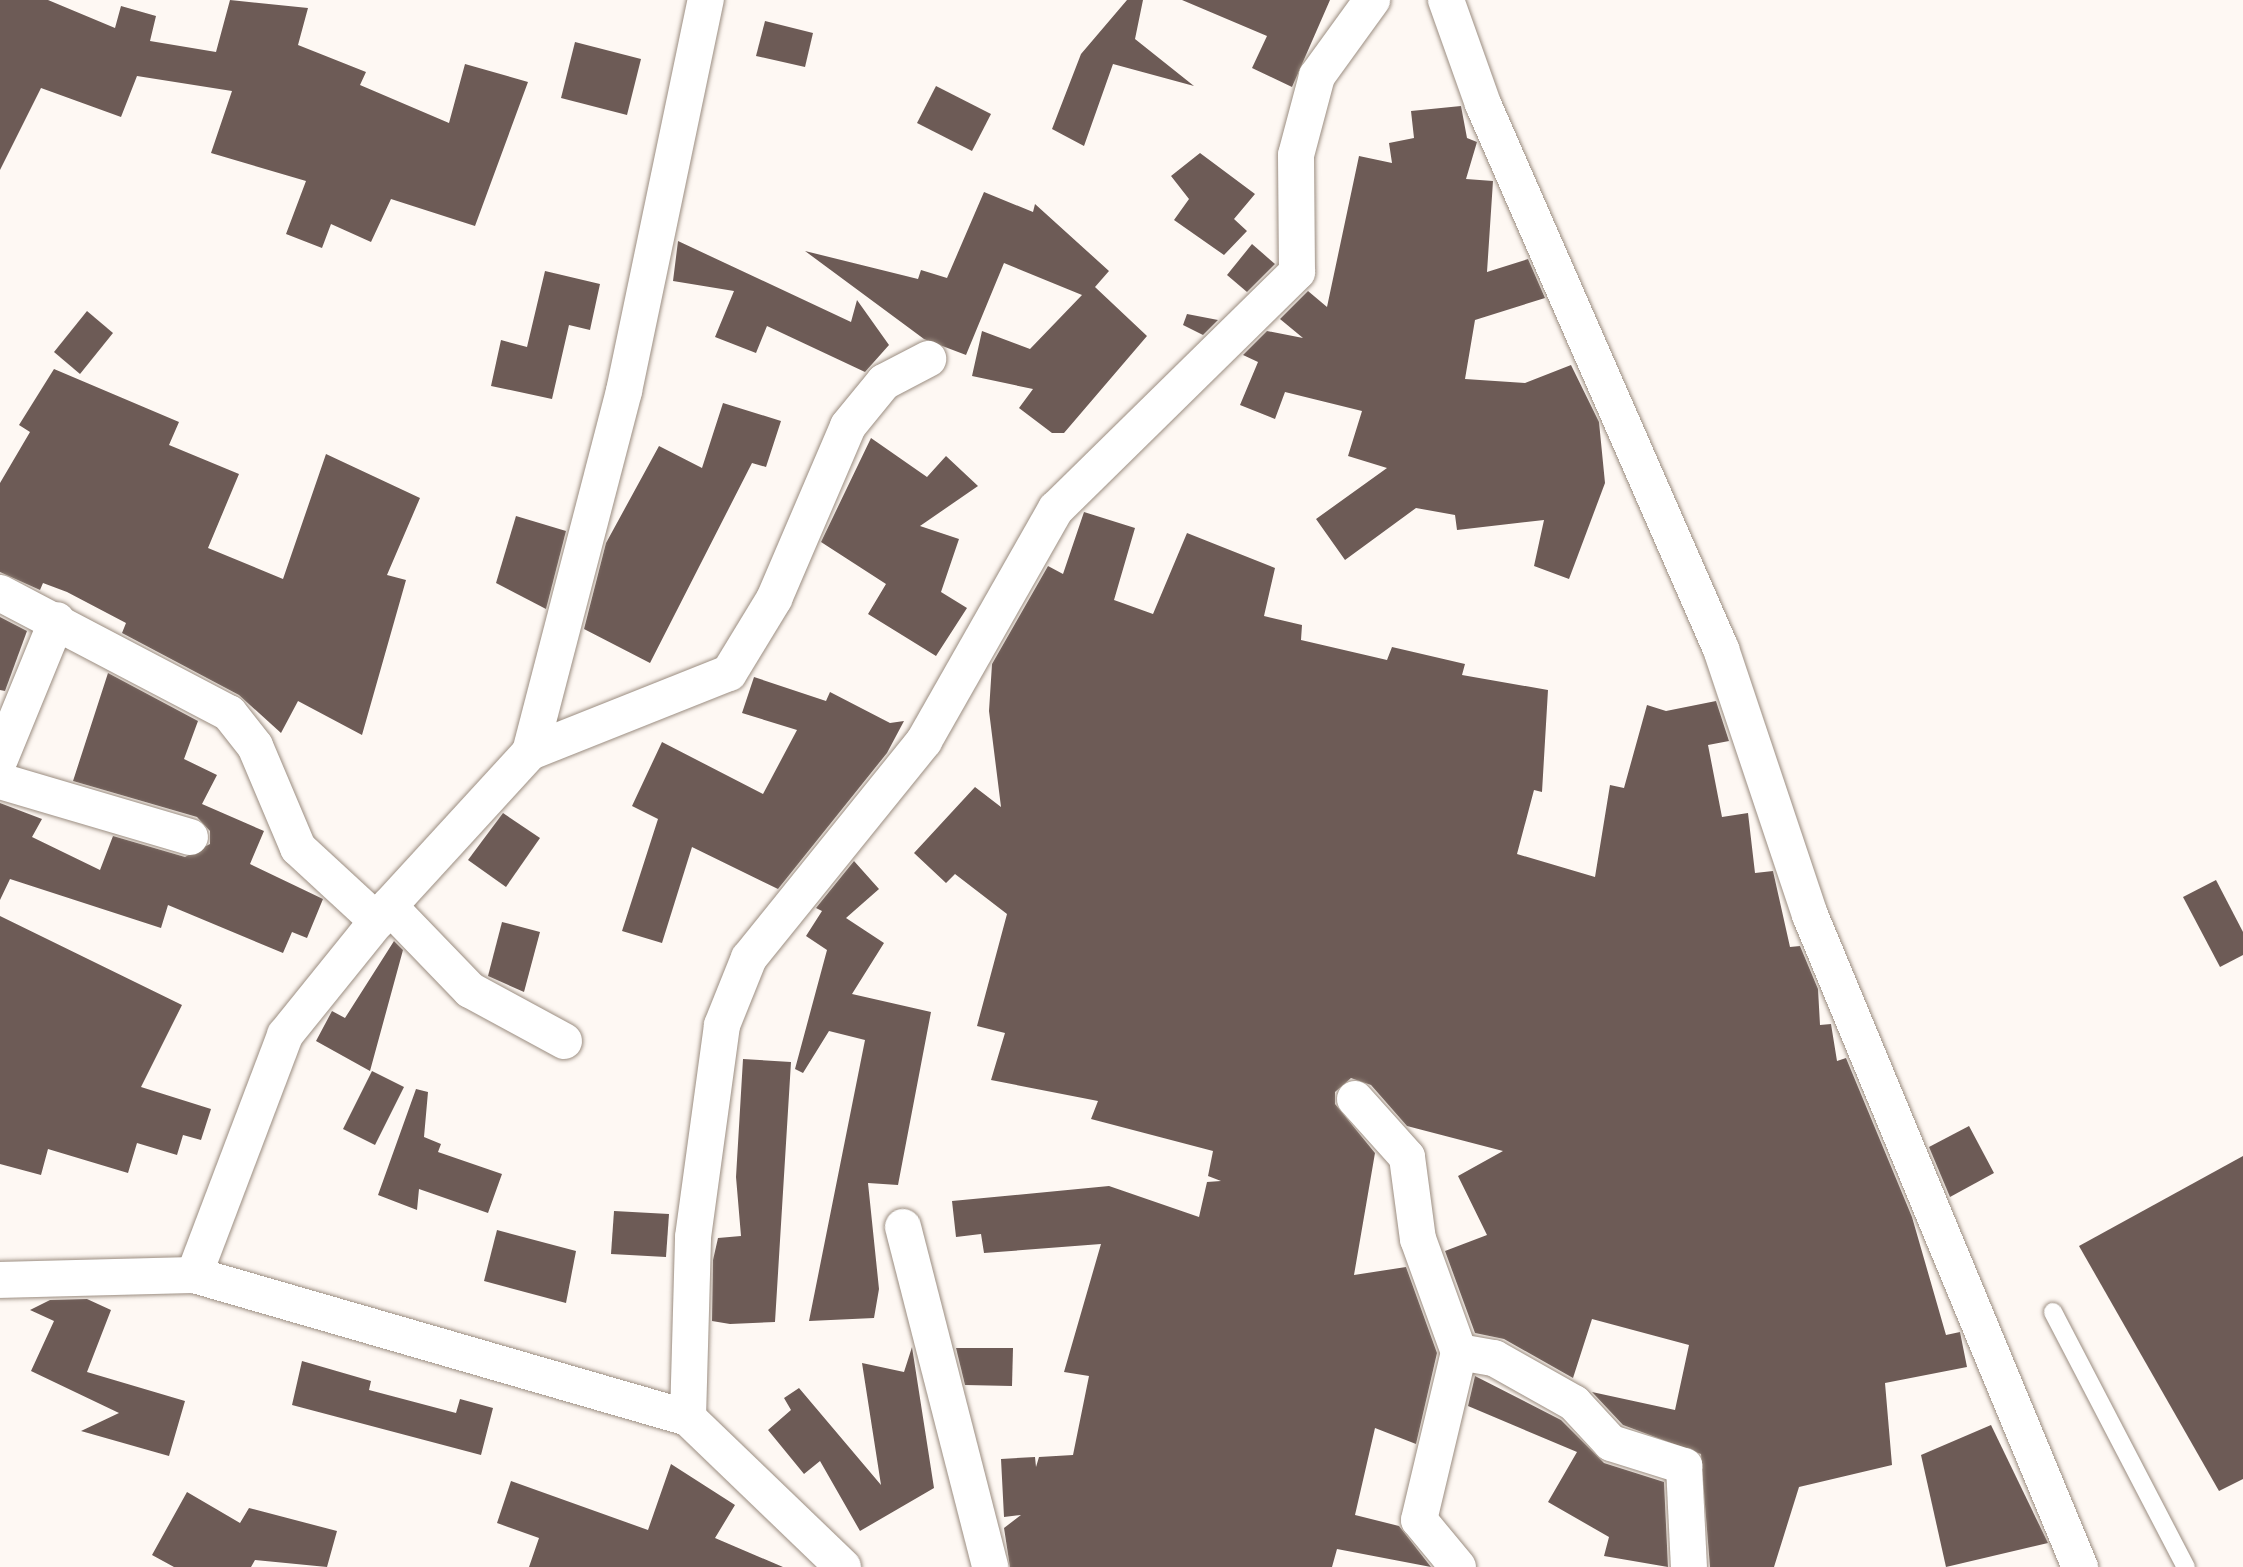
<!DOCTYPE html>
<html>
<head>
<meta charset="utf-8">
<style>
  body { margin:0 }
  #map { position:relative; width:2243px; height:1567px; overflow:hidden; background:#fef8f3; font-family:Quicksand,sans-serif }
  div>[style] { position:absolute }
  .building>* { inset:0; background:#6d5b56 }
  .roads { filter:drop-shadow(0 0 2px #9b8d81) drop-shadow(0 0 2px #9b8d81) }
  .lane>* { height:18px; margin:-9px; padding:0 9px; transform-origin:9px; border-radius:9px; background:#fff }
  .street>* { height:36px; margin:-18px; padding:0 18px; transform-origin:18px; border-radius:18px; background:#fff }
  span { translate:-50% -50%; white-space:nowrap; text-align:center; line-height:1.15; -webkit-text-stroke:8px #fff; paint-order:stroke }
</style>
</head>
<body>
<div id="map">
  <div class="building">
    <div style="clip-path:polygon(0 0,48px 0,115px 28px,121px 6px,156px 16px,150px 41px,216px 52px,230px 0,308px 8px,298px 45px,366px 72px,360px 85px,449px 123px,465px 64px,528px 82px,475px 226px,391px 199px,371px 242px,331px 224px,322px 248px,286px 234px,306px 181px,211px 153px,232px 91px,137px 76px,121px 117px,41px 88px,0 170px)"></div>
    <div style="clip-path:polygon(1127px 0,1143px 0,1135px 39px,1194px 86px,1113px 64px,1084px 146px,1052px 129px,1081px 54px)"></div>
    <div style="clip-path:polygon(1182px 0,1330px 0,1292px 87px,1252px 68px,1267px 36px)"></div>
    <div style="clip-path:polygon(765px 21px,813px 33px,805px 67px,756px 56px)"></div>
    <div style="clip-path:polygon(575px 42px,641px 59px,627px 115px,561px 98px)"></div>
    <div style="clip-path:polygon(936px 86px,991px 114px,972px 151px,917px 123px)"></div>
    <div style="clip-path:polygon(1461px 106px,1467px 138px,1477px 142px,1466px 179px,1493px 181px,1487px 272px,1528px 259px,1545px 298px,1475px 320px,1465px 379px,1525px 383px,1571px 365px,1599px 422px,1605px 483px,1569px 579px,1534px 566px,1544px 520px,1457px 530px,1455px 515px,1416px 508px,1345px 560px,1316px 519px,1387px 468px,1348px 456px,1362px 411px,1285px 392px,1275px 419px,1240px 405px,1258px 362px,1243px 355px,1267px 331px,1303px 338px,1280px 319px,1308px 291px,1327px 307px,1359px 156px,1392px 163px,1389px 143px,1414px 138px,1411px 111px)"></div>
    <div style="clip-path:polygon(1200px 153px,1255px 194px,1234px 219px,1247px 231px,1224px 255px,1174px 220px,1189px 199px,1171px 176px)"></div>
    <div style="clip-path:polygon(984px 192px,1033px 212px,1035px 204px,1109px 271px,1095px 287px,1147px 336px,1064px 433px,1052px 433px,1019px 408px,1033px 389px,972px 376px,982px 331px,1030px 349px,1082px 295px,1004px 263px,966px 355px,924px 339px,805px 251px,918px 279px,921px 270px,947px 278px)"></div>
    <div style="clip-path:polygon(678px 241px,851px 322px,857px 300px,889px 345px,865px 372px,767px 326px,756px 353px,715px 337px,734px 291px,673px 281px)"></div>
    <div style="clip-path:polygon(1252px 244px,1275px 264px,1247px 292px,1227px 275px)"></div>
    <div style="clip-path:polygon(545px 271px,600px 284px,590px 330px,569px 325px,552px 399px,491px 386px,501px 340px,527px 347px)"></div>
    <div style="clip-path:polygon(87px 311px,113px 333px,80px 374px,54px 352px)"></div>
    <div style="clip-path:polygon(1187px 314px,1218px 320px,1203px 335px,1183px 325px)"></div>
    <div style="clip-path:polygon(54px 369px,179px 422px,169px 445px,239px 474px,208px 548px,283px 579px,326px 454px,420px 498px,387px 575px,406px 580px,362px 735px,298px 701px,281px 733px,239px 695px,122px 633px,126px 623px,67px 592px,43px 583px,40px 590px,0 572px,0 483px,30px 432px,19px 425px)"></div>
    <div style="clip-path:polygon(723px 403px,781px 421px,766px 467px,752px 463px,650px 663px,584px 629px,606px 543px,659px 446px,702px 468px)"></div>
    <div style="clip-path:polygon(871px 438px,927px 477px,946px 456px,978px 486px,920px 526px,959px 539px,941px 592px,967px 608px,936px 656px,868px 614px,886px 584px,821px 542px)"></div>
    <div style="clip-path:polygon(1084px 512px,1135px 528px,1114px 600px,1153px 614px,1187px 533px,1275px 568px,1264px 616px,1302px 625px,1301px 640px,1387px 660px,1392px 647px,1465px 664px,1462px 675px,1548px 690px,1542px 792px,1534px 790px,1517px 854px,1595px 877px,1610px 785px,1624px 788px,1647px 705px,1666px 711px,1716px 701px,1729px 741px,1708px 745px,1722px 817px,1748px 813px,1755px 873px,1773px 871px,1790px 947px,1800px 946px,1818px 989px,1820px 1025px,1831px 1024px,1837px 1061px,1846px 1058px,1912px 1217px,1946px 1335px,1960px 1332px,1967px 1367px,1885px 1383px,1892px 1465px,1799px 1487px,1774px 1567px,1710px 1567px,1701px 1454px,1623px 1425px,1592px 1392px,1675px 1410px,1689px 1345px,1592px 1319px,1573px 1378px,1504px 1339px,1475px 1333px,1445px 1251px,1487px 1235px,1458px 1176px,1503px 1151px,1407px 1126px,1371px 1085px,1351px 1078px,1335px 1092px,1335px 1104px,1375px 1153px,1354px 1275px,1406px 1267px,1437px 1353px,1416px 1444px,1375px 1428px,1355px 1515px,1399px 1526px,1431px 1567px,1337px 1549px,1332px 1567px,1010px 1567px,1004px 1528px,1021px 1515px,1004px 1517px,1001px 1459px,1035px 1457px,1036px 1467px,1039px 1457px,1073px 1455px,1089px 1376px,1064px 1372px,1101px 1244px,984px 1253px,981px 1234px,956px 1237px,952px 1201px,1109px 1186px,1199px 1217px,1207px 1182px,1221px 1181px,1208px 1176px,1213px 1151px,1091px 1119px,1098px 1101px,991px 1080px,1005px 1033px,977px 1026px,1007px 914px,955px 874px,946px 883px,914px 853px,975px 787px,1001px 807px,989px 711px,992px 664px,1048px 566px,1063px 574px)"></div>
    <div style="clip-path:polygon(516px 516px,566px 531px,546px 609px,496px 583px)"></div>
    <div style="clip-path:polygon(0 617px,27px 631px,5px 691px,0 690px)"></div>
    <div style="clip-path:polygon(108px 673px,198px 721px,184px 759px,217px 775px,202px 804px,264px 831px,250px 864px,323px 899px,307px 938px,292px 932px,283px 953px,168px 905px,161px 928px,10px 879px,0 900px,0 803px,42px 819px,32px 837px,100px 870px,113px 836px,185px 857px,210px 844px,210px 831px,197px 817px,73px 781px)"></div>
    <div style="clip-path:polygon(754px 677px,826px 701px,830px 692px,890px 723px,904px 721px,887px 753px,778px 889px,692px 847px,662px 943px,622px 931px,658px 819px,632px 806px,662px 742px,763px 794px,797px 730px,742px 713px)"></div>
    <div style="clip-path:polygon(503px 813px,540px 838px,506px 887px,468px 860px)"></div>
    <div style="clip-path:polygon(854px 861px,879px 889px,846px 918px,884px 943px,852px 994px,931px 1012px,898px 1185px,868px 1183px,879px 1289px,874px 1318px,809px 1321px,865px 1040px,829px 1031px,803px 1073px,795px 1069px,827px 950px,806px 936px,822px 911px,816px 908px)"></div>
    <div style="clip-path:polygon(2216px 880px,2243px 932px,2243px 955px,2220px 967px,2183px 897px)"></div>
    <div style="clip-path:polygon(0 916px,182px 1005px,141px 1087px,211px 1109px,201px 1140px,183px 1135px,177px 1155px,137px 1143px,128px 1173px,48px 1149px,41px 1175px,0 1164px)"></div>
    <div style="clip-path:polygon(502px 922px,540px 932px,524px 992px,488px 976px)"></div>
    <div style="clip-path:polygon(394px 941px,403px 950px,370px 1071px,316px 1041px,332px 1011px,345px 1018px)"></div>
    <div style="clip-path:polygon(743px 1059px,791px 1062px,775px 1322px,730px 1324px,712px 1321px,713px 1260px,718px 1238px,741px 1236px,736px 1177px)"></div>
    <div style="clip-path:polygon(372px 1071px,404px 1087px,375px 1145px,343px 1129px)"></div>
    <div style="clip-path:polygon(416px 1089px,428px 1092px,424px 1137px,441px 1144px,438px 1152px,502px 1174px,488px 1213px,419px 1189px,417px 1210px,378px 1195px)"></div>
    <div style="clip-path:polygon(1969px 1126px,1994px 1173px,1950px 1197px,1929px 1147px)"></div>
    <div style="clip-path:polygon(2243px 1156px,2243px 1479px,2219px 1491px,2079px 1246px)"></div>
    <div style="clip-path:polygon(614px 1211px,669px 1214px,666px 1257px,611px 1254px)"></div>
    <div style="clip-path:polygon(497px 1230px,576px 1251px,566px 1303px,484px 1281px)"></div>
    <div style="clip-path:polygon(87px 1299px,111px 1310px,87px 1372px,185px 1401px,169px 1456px,81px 1431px,119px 1413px,31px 1371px,54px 1321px,30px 1310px,50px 1300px)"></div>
    <div style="clip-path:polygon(912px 1347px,934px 1488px,860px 1531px,820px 1461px,804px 1474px,768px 1430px,791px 1410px,784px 1398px,799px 1388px,881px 1485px,862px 1363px,904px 1372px)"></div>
    <div style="clip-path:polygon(956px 1348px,1013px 1348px,1012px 1386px,965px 1385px)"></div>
    <div style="clip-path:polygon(302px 1361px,371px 1381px,369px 1390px,456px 1413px,460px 1399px,493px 1408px,481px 1455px,292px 1405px)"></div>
    <div style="clip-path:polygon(1475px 1376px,1561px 1420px,1604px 1463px,1664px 1482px,1668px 1567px,1604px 1556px,1609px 1537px,1548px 1502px,1577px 1452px,1468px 1406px)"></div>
    <div style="clip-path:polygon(1991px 1425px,2048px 1543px,1946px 1567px,1921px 1455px)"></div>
    <div style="clip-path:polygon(671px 1464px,735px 1505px,715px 1538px,783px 1567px,529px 1567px,539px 1538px,497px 1523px,511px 1481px,648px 1530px)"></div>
    <div style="clip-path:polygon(187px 1492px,240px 1523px,249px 1508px,337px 1531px,327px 1567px,255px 1560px,251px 1567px,174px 1567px,152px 1555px)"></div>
  </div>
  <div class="roads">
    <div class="lane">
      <div style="left:2053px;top:1312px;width:288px;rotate:62.5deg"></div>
    </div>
    <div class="street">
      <div style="left:1446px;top:0;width:110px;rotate:70.4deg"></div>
      <div style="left:1483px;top:104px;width:595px;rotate:66.41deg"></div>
      <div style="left:1721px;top:649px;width:280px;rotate:71.5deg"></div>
      <div style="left:1810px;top:915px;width:706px;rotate:67.51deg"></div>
      <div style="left:0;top:593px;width:259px;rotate:27.7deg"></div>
      <div style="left:229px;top:713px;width:42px;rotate:51.8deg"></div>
      <div style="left:255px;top:746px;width:111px;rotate:67.1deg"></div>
      <div style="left:298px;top:848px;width:108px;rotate:42.7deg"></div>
      <div style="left:530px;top:752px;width:214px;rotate:-21.7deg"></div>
      <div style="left:729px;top:673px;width:87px;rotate:-58.7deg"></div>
      <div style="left:774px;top:599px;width:188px;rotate:-66.8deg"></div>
      <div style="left:848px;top:426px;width:57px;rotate:-50.7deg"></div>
      <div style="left:884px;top:382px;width:50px;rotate:-27.6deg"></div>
      <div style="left:0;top:759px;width:150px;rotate:-67.7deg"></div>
      <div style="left:0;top:781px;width:198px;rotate:16.4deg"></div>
      <div style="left:389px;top:906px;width:117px;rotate:46deg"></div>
      <div style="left:470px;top:990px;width:107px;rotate:28.5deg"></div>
      <div style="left:1355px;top:1099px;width:78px;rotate:48.1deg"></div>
      <div style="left:1407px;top:1157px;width:83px;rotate:82.4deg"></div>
      <div style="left:1418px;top:1239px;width:120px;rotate:70.1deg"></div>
      <div style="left:1459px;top:1352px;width:36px;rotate:10deg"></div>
      <div style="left:1494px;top:1358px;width:92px;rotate:29.4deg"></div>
      <div style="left:1574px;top:1403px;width:54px;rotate:47.2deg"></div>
      <div style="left:1611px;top:1443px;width:77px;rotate:17.5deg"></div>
      <div style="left:1684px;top:1466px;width:101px;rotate:87.2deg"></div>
      <div style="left:903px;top:1227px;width:351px;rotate:75.6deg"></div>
      <div style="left:194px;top:1275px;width:257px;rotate:-69.2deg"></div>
      <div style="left:285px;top:1035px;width:166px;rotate:-51.1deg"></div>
      <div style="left:389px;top:906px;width:209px;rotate:-47.5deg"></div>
      <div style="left:530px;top:752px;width:373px;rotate:-75.4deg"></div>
      <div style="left:624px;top:391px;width:400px;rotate:-78.2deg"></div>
      <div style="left:0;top:1280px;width:194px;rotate:-1.5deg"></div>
      <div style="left:194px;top:1275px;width:514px;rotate:16.14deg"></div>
      <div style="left:688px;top:1418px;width:215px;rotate:43.9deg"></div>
      <div style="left:688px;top:1418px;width:181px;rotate:-88.4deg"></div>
      <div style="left:693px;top:1237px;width:214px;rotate:-82.2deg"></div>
      <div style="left:722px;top:1025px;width:72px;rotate:-68.1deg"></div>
      <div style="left:749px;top:958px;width:279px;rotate:-51.1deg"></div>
      <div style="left:924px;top:741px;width:267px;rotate:-60.4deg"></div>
      <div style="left:1056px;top:509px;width:338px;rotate:-44.5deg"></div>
      <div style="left:1297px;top:272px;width:117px;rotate:-90.5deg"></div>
      <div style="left:1296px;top:155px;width:82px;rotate:-75.1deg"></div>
      <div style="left:1317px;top:76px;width:94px;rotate:-54.1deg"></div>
      <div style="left:1458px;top:1567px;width:61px;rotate:-129.7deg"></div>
      <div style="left:1419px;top:1520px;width:173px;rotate:-76.6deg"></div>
    </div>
  </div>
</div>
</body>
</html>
